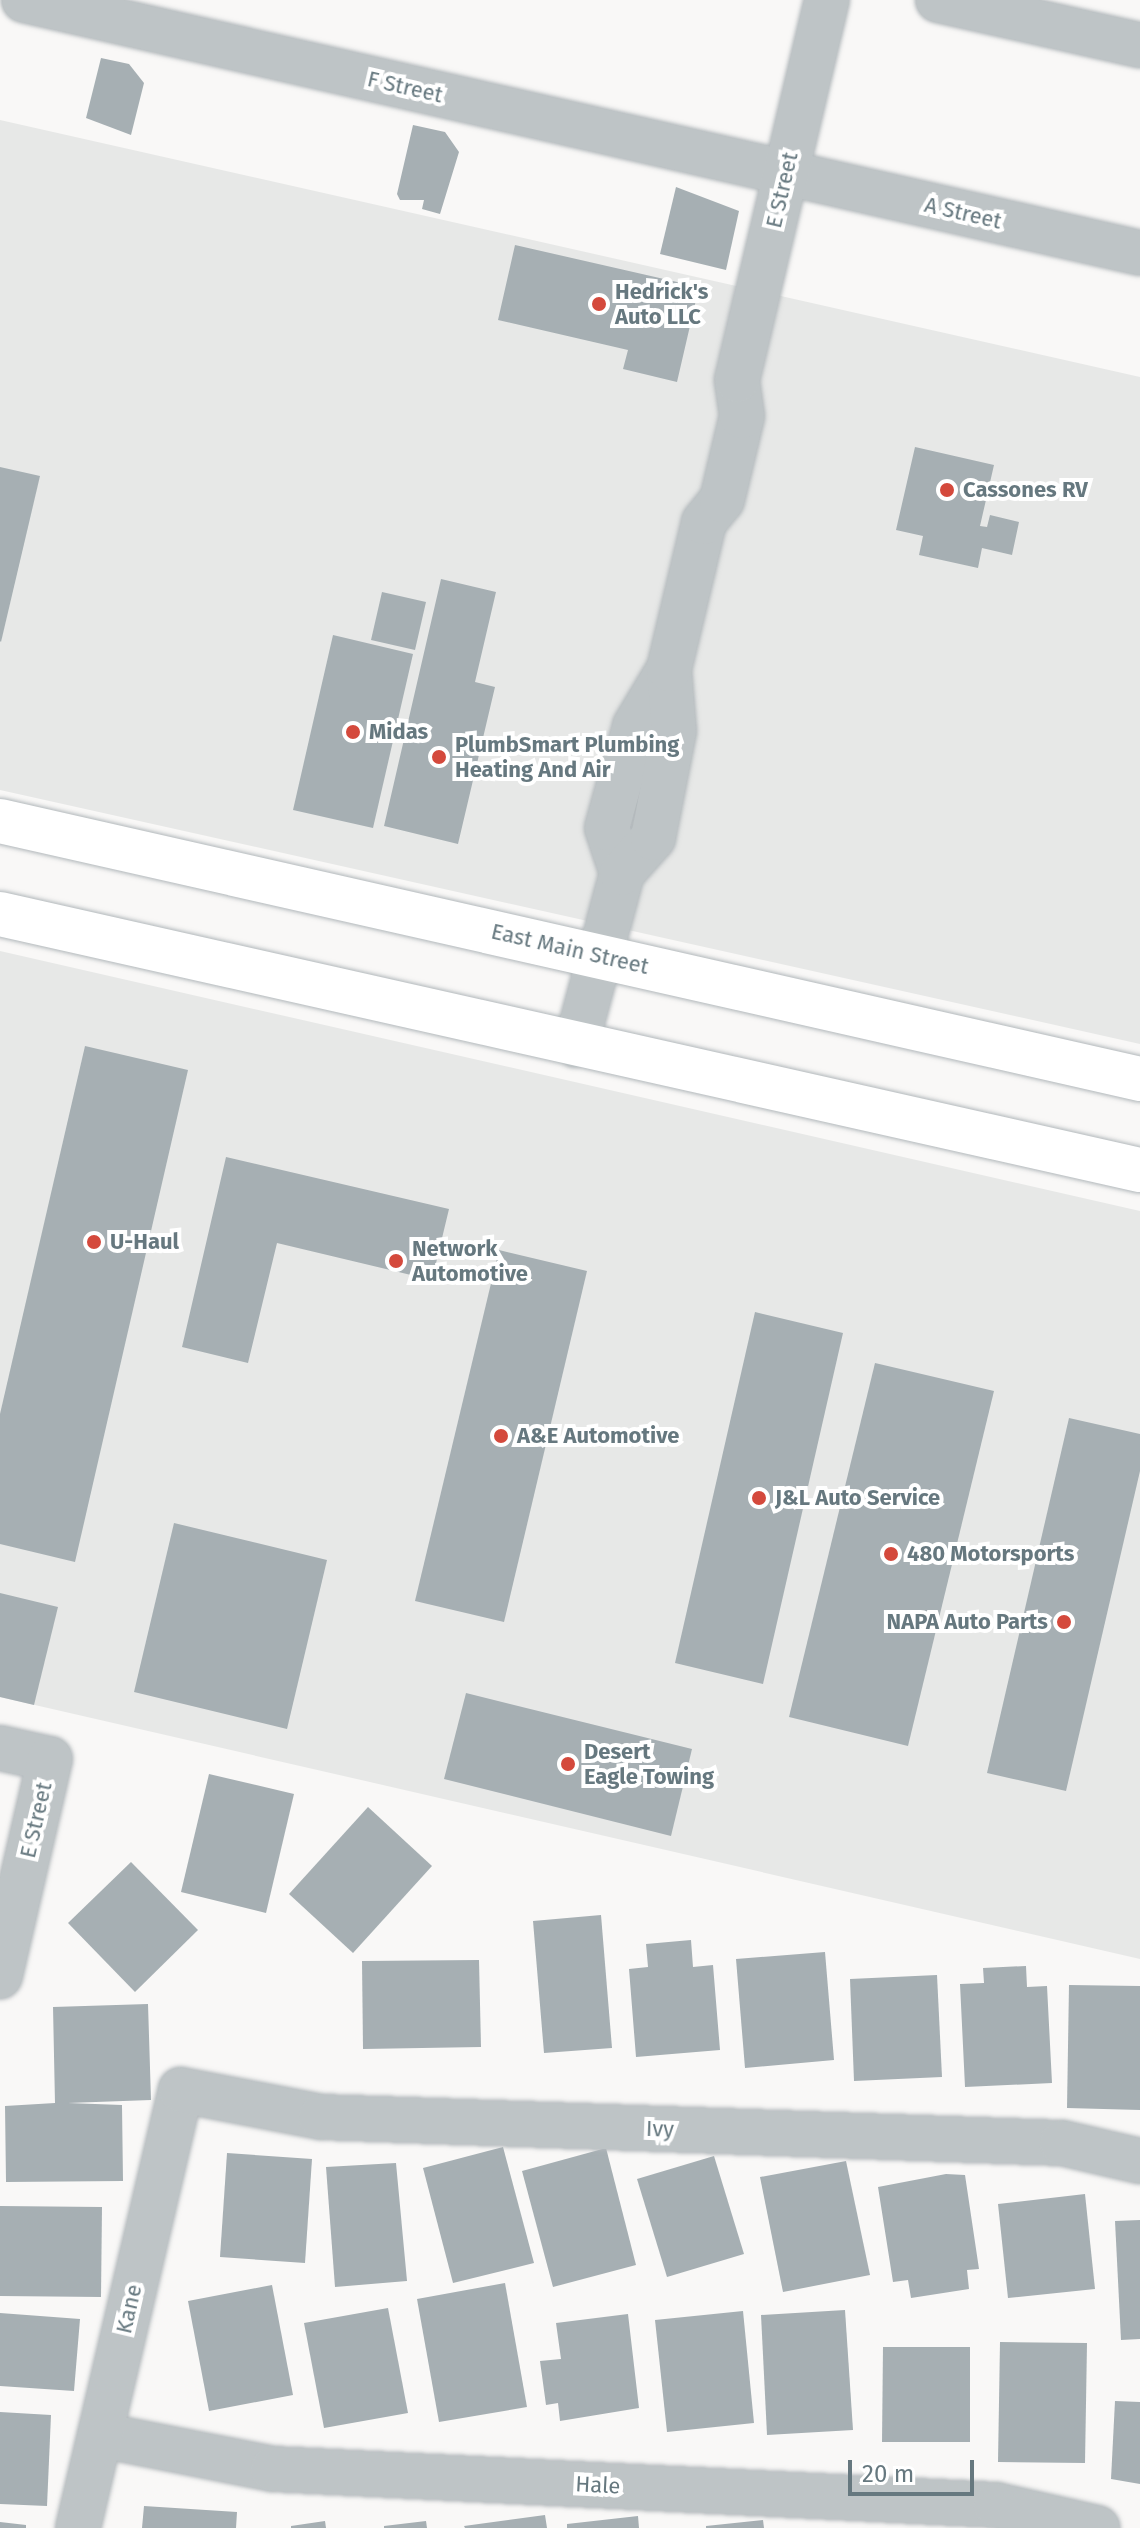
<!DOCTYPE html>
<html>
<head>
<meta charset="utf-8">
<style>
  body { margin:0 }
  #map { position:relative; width:1140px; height:2528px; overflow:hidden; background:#f9f8f7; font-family:"Fira Sans",sans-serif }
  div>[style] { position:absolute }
  .built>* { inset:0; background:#e7e8e7 }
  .building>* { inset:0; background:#a6afb3 }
  .roads { filter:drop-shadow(0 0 2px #b2b8bb) drop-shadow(0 0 2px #b2b8bb) }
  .minor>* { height:44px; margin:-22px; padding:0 22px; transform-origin:22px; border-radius:22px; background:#bec4c6 }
  .major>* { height:44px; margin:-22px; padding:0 22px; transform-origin:22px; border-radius:22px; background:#fff }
  .dots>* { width:22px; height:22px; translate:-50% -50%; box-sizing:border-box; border:4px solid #fff; border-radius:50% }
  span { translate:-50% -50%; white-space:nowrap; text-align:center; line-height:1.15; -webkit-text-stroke:8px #fff; paint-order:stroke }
  .street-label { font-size:22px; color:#66787f }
  .poi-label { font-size:22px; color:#66787f; font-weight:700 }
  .left { translate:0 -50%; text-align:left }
  .right { translate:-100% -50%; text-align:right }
  .scale { position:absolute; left:848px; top:2460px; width:126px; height:36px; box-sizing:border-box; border:4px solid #66787f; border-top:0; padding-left:10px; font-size:24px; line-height:28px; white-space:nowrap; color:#66787f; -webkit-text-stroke:6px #fff; paint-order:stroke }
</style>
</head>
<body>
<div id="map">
  <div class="built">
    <div style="clip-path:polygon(0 120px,1140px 377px,1140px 1044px,0 790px)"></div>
    <div style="clip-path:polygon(0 951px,1140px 1211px,1140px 1959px,0 1697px)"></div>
  </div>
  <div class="building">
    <div style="clip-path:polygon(101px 58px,129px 64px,144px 83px,131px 135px,86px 118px)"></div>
    <div style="clip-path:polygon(413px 125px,445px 132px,459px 152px,440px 214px,422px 209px,424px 200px,400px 200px,397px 194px)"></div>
    <div style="clip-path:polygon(676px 187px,739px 211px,726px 270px,660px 254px)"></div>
    <div style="clip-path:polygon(515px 245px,699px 287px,677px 382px,623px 369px,628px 350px,498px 320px)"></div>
    <div style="clip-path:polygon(915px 447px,994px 465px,980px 526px,987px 527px,990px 515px,1019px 522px,1012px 555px,982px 548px,978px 568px,919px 555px,923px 536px,896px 530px)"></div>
    <div style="clip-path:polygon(0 467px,40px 476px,1px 642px,0 641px)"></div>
    <div style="clip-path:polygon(441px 579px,496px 592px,475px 682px,495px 687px,458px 844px,384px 826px)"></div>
    <div style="clip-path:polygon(382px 592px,426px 602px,415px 650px,371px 640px)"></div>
    <div style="clip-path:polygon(333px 635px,413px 654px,373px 828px,293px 810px)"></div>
    <div style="clip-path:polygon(85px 1046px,188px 1070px,75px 1562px,0 1544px,0 1414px)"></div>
    <div style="clip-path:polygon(226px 1157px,449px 1209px,432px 1280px,277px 1243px,248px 1363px,182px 1347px)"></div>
    <div style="clip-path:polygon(499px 1250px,587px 1271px,504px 1622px,415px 1601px)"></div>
    <div style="clip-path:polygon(755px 1312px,843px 1333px,763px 1684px,675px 1663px)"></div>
    <div style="clip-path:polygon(875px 1363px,994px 1391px,908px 1746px,789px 1717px)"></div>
    <div style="clip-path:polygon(1069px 1418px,1140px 1434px,1140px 1471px,1066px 1791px,987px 1773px)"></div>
    <div style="clip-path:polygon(174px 1523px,327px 1560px,287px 1729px,134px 1692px)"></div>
    <div style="clip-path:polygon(0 1593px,58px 1607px,34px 1705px,0 1697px)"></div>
    <div style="clip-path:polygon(466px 1693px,692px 1749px,671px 1836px,444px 1779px)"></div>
    <div style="clip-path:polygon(209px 1774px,294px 1794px,266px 1913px,181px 1892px)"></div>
    <div style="clip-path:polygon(368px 1807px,432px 1866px,353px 1953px,289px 1894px)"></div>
    <div style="clip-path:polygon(131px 1862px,198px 1930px,135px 1992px,68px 1923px)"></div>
    <div style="clip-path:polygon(601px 1915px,612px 2048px,544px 2053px,533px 1921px)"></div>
    <div style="clip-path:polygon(691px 1940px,693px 1967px,713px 1965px,720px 2050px,636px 2057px,629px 1969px,648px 1967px,646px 1944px)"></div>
    <div style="clip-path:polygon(825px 1952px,834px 2060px,745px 2068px,736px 1959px)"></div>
    <div style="clip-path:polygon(479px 1960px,481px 2047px,363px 2049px,362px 1961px)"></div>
    <div style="clip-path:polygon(1026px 1966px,1027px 1987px,1047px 1986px,1052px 2083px,965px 2087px,960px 1984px,984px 1983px,983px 1968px)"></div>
    <div style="clip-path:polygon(937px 1975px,942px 2077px,854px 2081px,850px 1979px)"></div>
    <div style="clip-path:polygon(1069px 1985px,1140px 1986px,1140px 2110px,1067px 2108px)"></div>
    <div style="clip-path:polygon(148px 2004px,151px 2100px,68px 2103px,122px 2105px,123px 2181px,6px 2182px,5px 2106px,55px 2103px,53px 2007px)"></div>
    <div style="clip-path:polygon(503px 2147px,534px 2263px,453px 2283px,423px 2168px)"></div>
    <div style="clip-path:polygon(606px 2148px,636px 2265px,553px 2287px,522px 2171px)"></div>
    <div style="clip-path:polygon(227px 2153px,312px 2159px,305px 2263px,220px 2257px)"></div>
    <div style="clip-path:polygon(714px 2156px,744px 2254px,667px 2277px,637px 2179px)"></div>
    <div style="clip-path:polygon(846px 2161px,870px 2275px,783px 2292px,760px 2177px)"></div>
    <div style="clip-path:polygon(396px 2163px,407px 2281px,335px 2287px,326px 2167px)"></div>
    <div style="clip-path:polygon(946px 2174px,965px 2175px,979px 2269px,967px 2270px,969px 2289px,911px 2298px,908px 2280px,893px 2282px,878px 2187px)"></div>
    <div style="clip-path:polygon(1085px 2194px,1095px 2289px,1008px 2298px,998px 2204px)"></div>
    <div style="clip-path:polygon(0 2206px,102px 2207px,101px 2297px,0 2296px)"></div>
    <div style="clip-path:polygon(1140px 2220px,1140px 2339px,1121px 2340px,1115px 2221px)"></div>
    <div style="clip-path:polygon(505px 2283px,527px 2407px,439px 2422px,417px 2299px)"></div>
    <div style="clip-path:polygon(272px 2285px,293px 2395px,209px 2411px,188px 2301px)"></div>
    <div style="clip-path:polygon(388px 2308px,408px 2413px,324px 2428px,304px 2323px)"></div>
    <div style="clip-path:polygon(845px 2310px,853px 2430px,767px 2435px,761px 2315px)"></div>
    <div style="clip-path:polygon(743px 2311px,754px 2423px,667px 2432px,655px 2320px)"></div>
    <div style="clip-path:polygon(0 2313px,80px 2319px,74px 2391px,0 2386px)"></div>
    <div style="clip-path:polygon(628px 2314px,639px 2408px,560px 2421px,558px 2403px,546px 2405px,540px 2361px,561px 2359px,556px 2323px)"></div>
    <div style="clip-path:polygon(1000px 2342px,1087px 2343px,1085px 2463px,998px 2462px)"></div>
    <div style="clip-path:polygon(883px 2347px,970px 2347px,970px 2442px,882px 2442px)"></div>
    <div style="clip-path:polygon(1115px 2401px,1140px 2402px,1140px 2484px,1111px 2479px)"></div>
    <div style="clip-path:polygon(0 2412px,51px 2415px,47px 2506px,0 2504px)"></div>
    <div style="clip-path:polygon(144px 2506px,237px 2512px,236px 2528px,142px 2528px)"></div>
    <div style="clip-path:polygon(545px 2515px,547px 2528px,465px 2528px,464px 2526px)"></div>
    <div style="clip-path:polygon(638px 2516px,639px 2528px,567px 2528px,567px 2524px)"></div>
    <div style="clip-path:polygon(763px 2520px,764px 2528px,706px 2528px,706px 2526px)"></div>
    <div style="clip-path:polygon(325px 2521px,326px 2528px,291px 2528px,291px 2526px)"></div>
    <div style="clip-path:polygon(426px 2521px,427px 2528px,384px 2528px,384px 2526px)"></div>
    <div style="clip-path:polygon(0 2522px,26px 2525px,26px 2528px,0 2528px)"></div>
  </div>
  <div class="roads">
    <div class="minor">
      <div style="left:24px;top:0;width:1144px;rotate:12.77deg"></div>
      <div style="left:938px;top:0;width:207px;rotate:12.6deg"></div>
      <div style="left:622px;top:873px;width:47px;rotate:-108.4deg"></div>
      <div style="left:607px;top:828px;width:106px;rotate:-74.6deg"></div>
      <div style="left:635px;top:726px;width:66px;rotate:-59.2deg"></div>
      <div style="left:576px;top:1045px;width:178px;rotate:-75deg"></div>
      <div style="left:622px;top:873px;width:47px;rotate:-48.5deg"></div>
      <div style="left:653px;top:838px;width:109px;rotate:-78.9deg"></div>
      <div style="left:674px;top:731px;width:62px;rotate:-94.6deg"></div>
      <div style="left:669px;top:669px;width:151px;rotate:-76.6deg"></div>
      <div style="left:704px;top:522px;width:28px;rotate:-51deg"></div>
      <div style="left:722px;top:500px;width:86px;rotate:-76.6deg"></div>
      <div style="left:742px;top:416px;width:36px;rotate:-98deg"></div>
      <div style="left:737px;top:380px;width:391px;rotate:-76.7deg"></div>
      <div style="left:0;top:1748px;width:51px;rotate:12.4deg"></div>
      <div style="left:50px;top:1759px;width:223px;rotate:103deg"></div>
      <div style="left:100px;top:2435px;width:176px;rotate:11.1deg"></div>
      <div style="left:273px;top:2469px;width:724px;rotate:2.85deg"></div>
      <div style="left:996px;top:2505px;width:104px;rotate:12.8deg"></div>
      <div style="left:78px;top:2528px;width:450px;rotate:-76.8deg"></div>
      <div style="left:181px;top:2090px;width:143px;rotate:10.9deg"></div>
      <div style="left:321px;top:2117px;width:741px;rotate:2.01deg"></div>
      <div style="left:1062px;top:2143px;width:80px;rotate:13deg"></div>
    </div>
    <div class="major">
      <div style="left:0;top:821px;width:1169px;rotate:12.75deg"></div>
      <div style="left:0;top:914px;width:1168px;rotate:12.66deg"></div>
    </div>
  </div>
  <div class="dots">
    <div style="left:599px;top:304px;background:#d4493c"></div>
    <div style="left:947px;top:490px;background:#d4493c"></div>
    <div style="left:353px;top:732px;background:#d4493c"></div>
    <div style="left:439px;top:757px;background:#d4493c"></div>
    <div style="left:94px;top:1242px;background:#d4493c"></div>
    <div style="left:396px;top:1261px;background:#d4493c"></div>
    <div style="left:501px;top:1436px;background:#d4493c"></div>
    <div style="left:759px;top:1498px;background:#d4493c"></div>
    <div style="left:891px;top:1554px;background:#d4493c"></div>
    <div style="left:1064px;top:1622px;background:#d4493c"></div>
    <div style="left:568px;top:1764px;background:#d4493c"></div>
  </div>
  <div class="street-label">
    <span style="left:405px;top:87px;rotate:13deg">F Street</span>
    <span style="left:782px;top:190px;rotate:-77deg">E Street</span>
    <span style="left:963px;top:213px;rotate:13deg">A Street</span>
    <span style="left:570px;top:949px;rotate:13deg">East Main Street</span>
    <span style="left:36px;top:1820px;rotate:-77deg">E Street</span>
    <span style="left:660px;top:2129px;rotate:2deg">Ivy</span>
    <span style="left:129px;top:2309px;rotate:-77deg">Kane</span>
    <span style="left:598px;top:2485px;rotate:3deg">Hale</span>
  </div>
  <div class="poi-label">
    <span class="left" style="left:615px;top:304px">Hedrick's<br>Auto LLC</span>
    <span class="left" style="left:963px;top:490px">Cassones RV</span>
    <span class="left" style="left:369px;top:732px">Midas</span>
    <span class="left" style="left:455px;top:757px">PlumbSmart Plumbing<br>Heating And Air</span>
    <span class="left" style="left:110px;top:1242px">U-Haul</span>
    <span class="left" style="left:412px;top:1261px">Network<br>Automotive</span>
    <span class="left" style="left:517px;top:1436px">A&amp;E Automotive</span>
    <span class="left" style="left:775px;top:1498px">J&amp;L Auto Service</span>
    <span class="left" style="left:907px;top:1554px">480 Motorsports</span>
    <span class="right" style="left:1048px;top:1622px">NAPA Auto Parts</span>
    <span class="left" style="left:584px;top:1764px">Desert<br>Eagle Towing</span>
  </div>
  <div class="scale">20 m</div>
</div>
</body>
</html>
